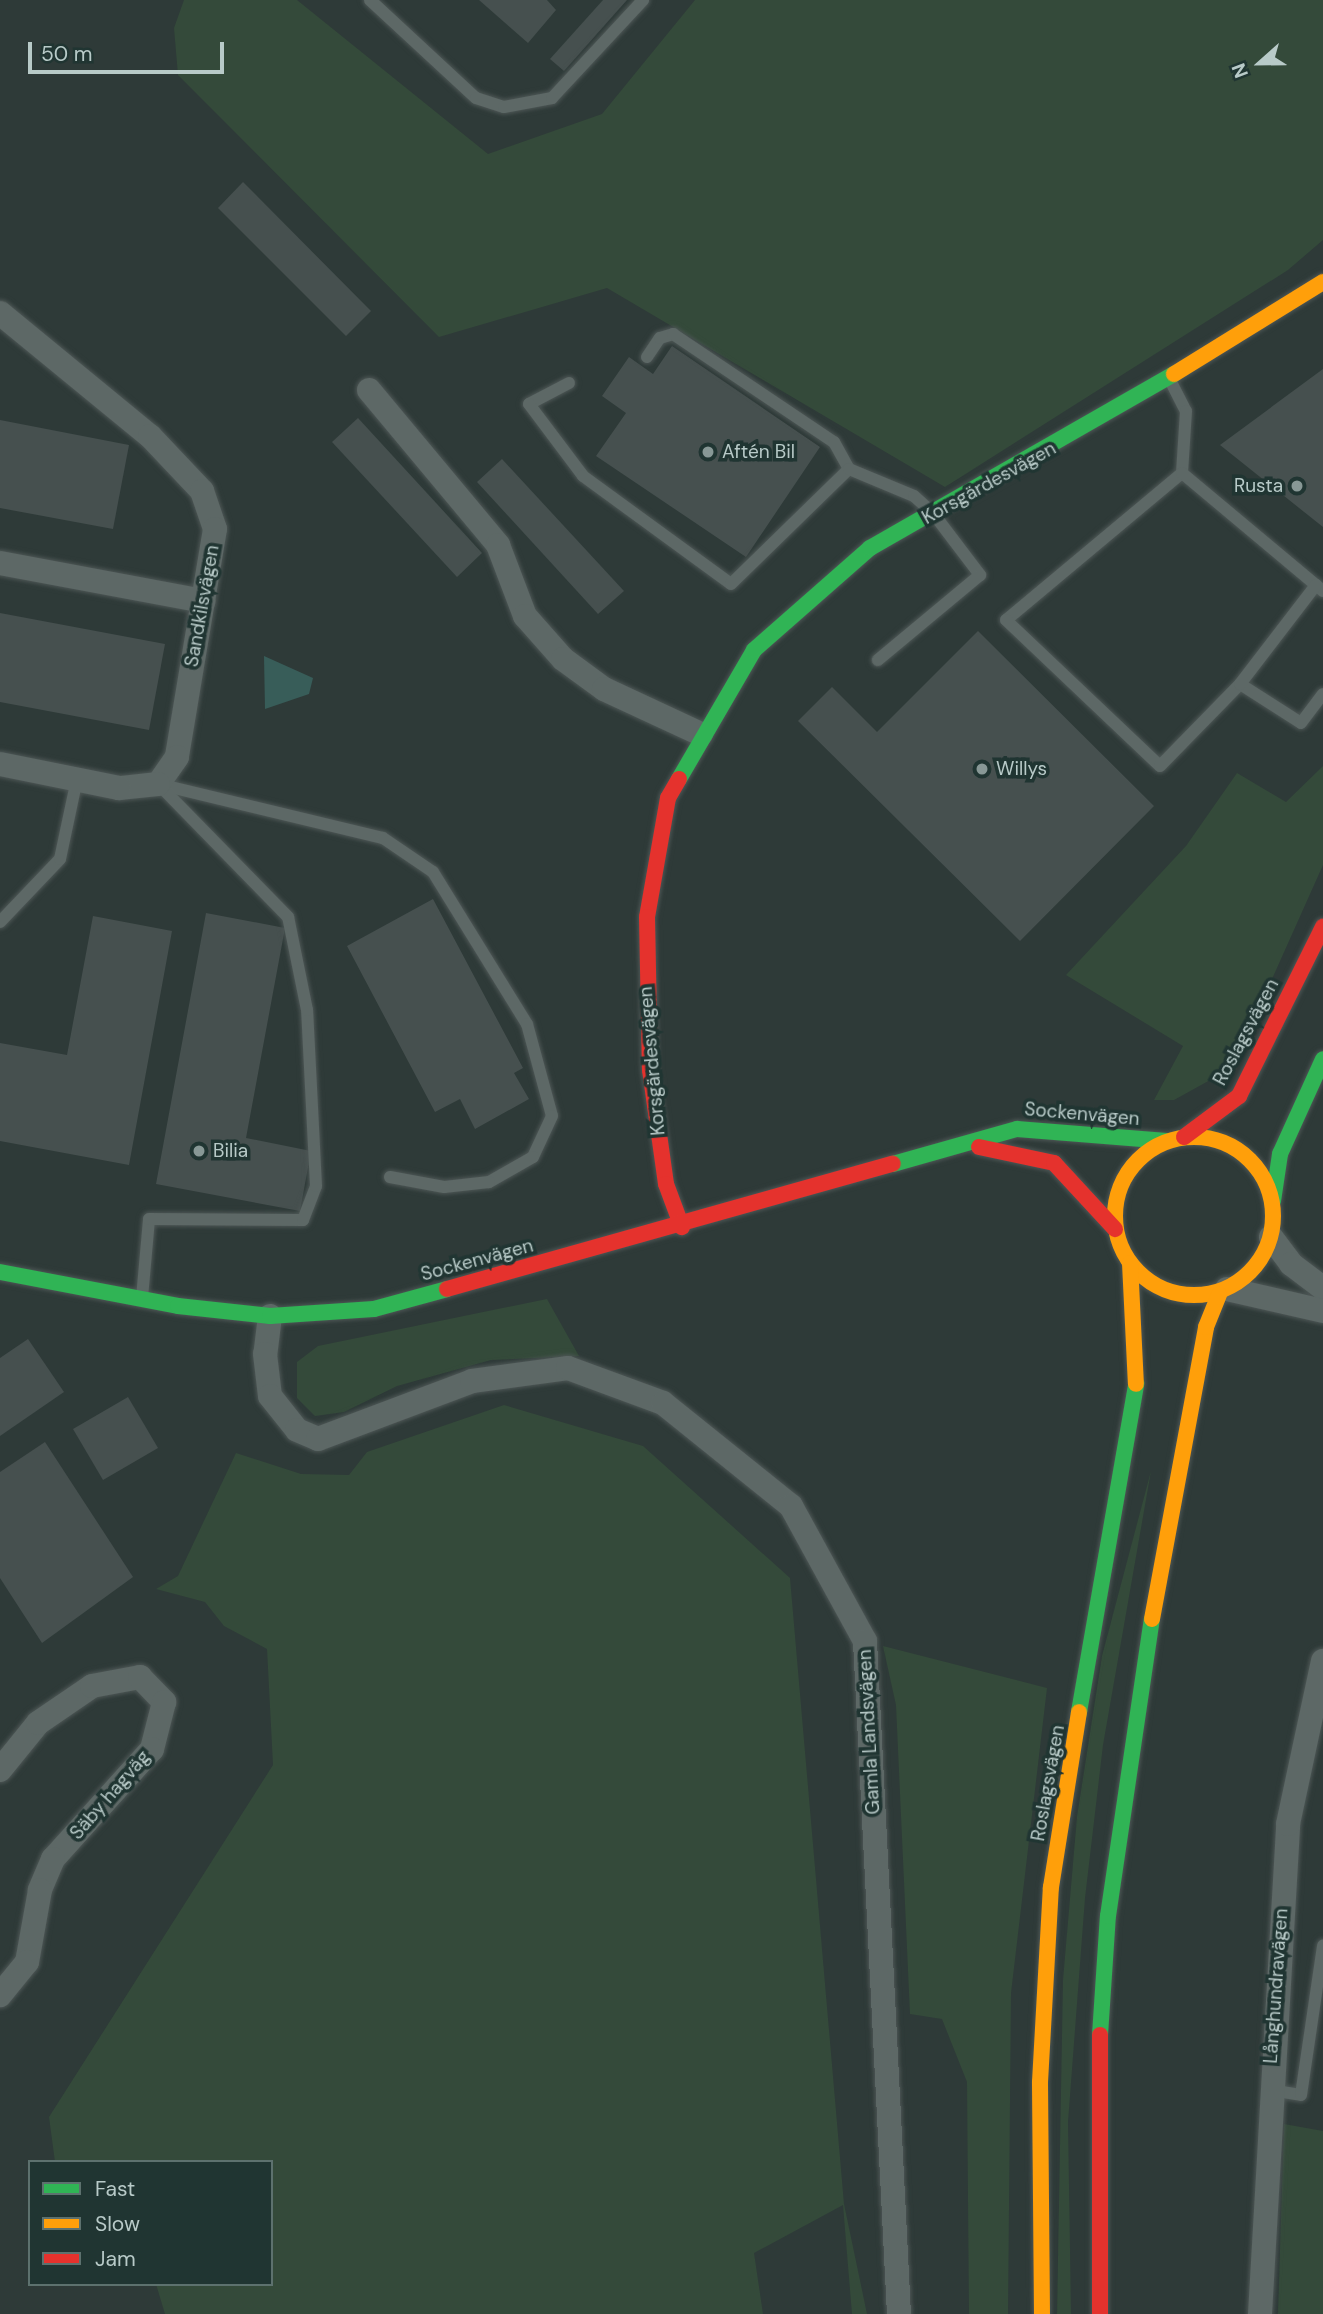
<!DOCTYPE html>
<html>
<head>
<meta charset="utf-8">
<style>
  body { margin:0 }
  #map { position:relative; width:1323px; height:2314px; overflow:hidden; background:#2e3a38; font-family:"DM Sans",sans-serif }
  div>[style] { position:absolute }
  .green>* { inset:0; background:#344a3a }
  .water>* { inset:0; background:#385d59 }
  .building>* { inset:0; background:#46504f }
  .roads { filter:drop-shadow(0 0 2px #4d5655) drop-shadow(0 0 2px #4d5655) }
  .lane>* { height:12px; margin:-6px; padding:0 6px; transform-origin:6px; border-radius:6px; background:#5d6866 }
  .street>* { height:24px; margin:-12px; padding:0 12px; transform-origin:12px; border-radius:12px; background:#5d6866 }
  .fast>* { height:16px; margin:-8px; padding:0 8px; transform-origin:8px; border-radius:8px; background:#30b455 }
  .slow>* { height:16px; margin:-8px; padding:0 8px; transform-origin:8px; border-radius:8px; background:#ff9f0a }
  .slow>.ring { margin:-8px; padding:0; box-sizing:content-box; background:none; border:16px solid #ff9f0a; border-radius:50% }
  .jam>* { height:16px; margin:-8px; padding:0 8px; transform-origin:8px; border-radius:8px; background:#e5322d }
  .dots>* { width:19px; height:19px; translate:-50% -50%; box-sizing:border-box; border:4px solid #203532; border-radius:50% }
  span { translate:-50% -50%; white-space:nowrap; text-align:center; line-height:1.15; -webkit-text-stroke:7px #203532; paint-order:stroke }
  .poi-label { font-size:19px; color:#b8cac8 }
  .left { translate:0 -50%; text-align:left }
  .right { translate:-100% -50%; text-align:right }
  .street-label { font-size:19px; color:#b8cac8 }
  .legend { position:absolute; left:28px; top:2160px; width:245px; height:126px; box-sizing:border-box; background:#203532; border:2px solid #5d716e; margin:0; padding:9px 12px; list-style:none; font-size:21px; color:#b8cac8 }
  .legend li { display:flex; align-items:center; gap:14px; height:35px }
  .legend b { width:35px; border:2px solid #5d716e }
  .north { position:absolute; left:1225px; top:28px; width:70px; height:70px; -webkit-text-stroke:5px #203532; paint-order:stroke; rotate:249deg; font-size:19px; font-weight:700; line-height:28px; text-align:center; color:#b8cac8 }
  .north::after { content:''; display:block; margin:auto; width:24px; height:32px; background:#b8cac8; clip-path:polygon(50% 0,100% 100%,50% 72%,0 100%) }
  .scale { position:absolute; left:28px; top:42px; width:196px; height:32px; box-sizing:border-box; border:4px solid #b8cac8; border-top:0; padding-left:9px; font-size:21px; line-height:24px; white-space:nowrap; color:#b8cac8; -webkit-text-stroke:5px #203532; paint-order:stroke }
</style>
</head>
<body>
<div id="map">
  <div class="green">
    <div style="clip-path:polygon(184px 0,297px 0,488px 154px,602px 114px,695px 0,1323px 0,1323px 240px,1288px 270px,945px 487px,607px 288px,439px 337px,178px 75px,174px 28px)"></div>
    <div style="clip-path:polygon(1323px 766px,1323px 865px,1242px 1046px,1212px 1079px,1174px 1100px,1154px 1100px,1183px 1046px,1066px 975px,1186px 846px,1237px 773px,1286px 802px)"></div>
    <div style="clip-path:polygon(547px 1299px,579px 1356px,491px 1360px,397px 1386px,344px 1412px,315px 1416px,297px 1398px,297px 1362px,318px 1346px)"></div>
    <div style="clip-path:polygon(504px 1405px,643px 1446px,790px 1578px,844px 2204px,867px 2314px,852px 2314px,843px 2205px,754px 2253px,763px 2314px,165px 2314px,156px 2284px,271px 2284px,271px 2162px,55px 2162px,49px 2117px,273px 1765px,267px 1649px,224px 1626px,205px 1602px,156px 1589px,178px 1576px,236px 1453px,301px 1474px,349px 1475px,367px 1452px)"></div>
    <div style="clip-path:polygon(1151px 1471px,1103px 1745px,1085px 1898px,1068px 2122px,1071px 2314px,1057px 2314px,1063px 1980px,1077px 1817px,1102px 1656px)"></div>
    <div style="clip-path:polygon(883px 1646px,1047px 1688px,1011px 1993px,1008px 2314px,969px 2314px,967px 2082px,942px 2019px,910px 2014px,896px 1705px)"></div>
    <div style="clip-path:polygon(1284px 2124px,1323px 2131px,1323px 2314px,1278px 2314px)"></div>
  </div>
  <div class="water">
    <div style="clip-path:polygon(264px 656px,313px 678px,309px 694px,265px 709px)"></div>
  </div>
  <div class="building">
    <div style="clip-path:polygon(479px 0,547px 0,556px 10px,528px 43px)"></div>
    <div style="clip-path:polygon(603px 0,627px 0,564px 71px,550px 59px)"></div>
    <div style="clip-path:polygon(243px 182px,371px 311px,346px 336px,218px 208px)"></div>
    <div style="clip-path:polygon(672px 346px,820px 447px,746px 557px,596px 456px,626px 413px,602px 396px,629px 357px,653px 374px)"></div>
    <div style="clip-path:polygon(1323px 369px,1323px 527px,1220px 445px)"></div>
    <div style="clip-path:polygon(358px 418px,482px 553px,457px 577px,332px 442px)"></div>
    <div style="clip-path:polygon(0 420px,129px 445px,113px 529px,0 508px)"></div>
    <div style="clip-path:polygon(502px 459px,624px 591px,598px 614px,477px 482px)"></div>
    <div style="clip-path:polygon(0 613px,165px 644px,149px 730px,0 702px)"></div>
    <div style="clip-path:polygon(978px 631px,1154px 806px,1020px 941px,798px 721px,832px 687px,877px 732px)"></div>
    <div style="clip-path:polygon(433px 899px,523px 1068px,514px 1073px,529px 1099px,475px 1129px,460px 1099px,435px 1112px,347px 946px)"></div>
    <div style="clip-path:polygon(206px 913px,285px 928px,246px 1138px,311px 1151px,300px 1211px,156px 1184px)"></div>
    <div style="clip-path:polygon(93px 916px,172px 931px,129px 1165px,0 1141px,0 1043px,67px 1055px)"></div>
    <div style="clip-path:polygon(28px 1339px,64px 1392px,0 1436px,0 1358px)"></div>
    <div style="clip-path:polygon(128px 1397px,158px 1448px,103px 1480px,73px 1429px)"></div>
    <div style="clip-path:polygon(45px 1442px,133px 1577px,42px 1643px,0 1578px,0 1472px)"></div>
  </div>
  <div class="roads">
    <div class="lane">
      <div style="left:370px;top:0;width:144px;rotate:42.8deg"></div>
      <div style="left:476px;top:98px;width:29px;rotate:18deg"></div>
      <div style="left:504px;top:107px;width:49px;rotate:-10.6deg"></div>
      <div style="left:552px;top:98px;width:134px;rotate:-47.1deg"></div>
      <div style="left:647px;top:357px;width:23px;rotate:-56deg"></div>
      <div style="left:660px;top:338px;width:14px;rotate:-17deg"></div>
      <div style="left:673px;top:334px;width:194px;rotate:33.9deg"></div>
      <div style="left:834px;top:442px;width:31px;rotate:61deg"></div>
      <div style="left:1170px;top:380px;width:35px;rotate:63deg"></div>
      <div style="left:1186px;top:411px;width:62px;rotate:93.7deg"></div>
      <div style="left:1182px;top:473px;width:229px;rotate:140.1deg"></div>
      <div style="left:1006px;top:620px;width:212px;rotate:43.5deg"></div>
      <div style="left:1160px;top:766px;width:115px;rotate:-45.7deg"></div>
      <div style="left:1240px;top:684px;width:72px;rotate:32.6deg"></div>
      <div style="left:1301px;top:723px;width:36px;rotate:-53deg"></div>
      <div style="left:569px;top:383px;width:45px;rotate:152.3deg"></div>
      <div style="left:529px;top:404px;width:90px;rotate:53.1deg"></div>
      <div style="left:583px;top:476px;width:183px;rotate:36.1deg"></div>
      <div style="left:731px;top:584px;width:165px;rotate:-44.3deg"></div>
      <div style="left:849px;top:469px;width:70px;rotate:22.6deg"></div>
      <div style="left:914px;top:496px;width:25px;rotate:42deg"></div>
      <div style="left:933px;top:513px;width:78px;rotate:52.8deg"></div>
      <div style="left:980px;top:575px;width:133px;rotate:140.2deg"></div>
      <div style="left:1182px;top:473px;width:184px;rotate:39.9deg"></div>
      <div style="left:1240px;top:684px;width:125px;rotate:-52.5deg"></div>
      <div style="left:158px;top:784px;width:231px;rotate:13.5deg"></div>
      <div style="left:383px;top:838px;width:60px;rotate:34.2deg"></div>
      <div style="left:433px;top:872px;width:179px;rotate:58.3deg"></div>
      <div style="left:527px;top:1024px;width:95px;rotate:74.8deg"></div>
      <div style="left:552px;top:1116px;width:45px;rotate:114.9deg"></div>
      <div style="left:533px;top:1157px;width:51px;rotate:150.4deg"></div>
      <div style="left:489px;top:1182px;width:45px;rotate:173.7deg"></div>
      <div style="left:444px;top:1187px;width:55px;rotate:-169.5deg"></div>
      <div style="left:0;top:922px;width:87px;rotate:-46.4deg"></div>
      <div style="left:60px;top:859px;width:82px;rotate:-78deg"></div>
      <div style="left:142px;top:1298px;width:79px;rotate:-84.9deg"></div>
      <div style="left:149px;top:1219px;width:154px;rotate:0.4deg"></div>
      <div style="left:303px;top:1220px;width:36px;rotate:-69deg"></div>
      <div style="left:316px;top:1186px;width:176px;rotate:-92.9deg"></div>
      <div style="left:307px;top:1010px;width:95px;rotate:-101.5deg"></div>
      <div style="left:288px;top:917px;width:186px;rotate:-134.3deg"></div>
      <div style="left:1270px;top:2090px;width:31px;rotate:9deg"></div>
      <div style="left:1301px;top:2095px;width:151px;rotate:-81.6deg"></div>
    </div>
    <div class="street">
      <div style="left:0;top:313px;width:194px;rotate:39.4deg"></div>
      <div style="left:150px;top:436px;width:76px;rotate:46.6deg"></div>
      <div style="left:202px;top:491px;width:40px;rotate:71.1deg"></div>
      <div style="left:215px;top:529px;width:231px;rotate:99.5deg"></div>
      <div style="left:177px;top:757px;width:33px;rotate:125deg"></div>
      <div style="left:158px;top:784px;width:39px;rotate:174deg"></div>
      <div style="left:119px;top:788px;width:121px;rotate:-168.6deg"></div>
      <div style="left:369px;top:390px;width:202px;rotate:50.2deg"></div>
      <div style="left:498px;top:545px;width:76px;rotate:69.2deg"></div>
      <div style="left:525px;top:616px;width:57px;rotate:48.5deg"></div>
      <div style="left:563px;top:659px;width:51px;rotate:36.2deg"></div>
      <div style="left:604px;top:689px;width:107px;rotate:24.9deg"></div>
      <div style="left:0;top:563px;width:207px;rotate:10.6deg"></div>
      <div style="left:1271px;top:1237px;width:34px;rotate:53deg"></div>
      <div style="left:1291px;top:1264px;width:40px;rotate:37deg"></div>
      <div style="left:1227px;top:1289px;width:98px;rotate:12.9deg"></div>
      <div style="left:270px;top:1316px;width:38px;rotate:97deg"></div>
      <div style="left:265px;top:1354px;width:42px;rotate:83.2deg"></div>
      <div style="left:270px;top:1396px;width:43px;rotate:51.5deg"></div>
      <div style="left:297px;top:1430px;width:23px;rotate:23deg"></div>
      <div style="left:318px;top:1439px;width:165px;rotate:-20.6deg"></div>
      <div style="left:472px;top:1381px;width:97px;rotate:-7.7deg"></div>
      <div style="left:568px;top:1368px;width:101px;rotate:20.2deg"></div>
      <div style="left:663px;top:1403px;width:164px;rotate:38.8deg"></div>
      <div style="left:791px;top:1506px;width:154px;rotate:61.3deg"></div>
      <div style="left:865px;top:1641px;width:674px;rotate:87.11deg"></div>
      <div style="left:0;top:1770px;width:60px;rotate:-51deg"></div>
      <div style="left:38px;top:1723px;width:65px;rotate:-34.4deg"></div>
      <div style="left:92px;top:1686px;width:49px;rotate:-10.6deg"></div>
      <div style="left:140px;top:1677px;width:35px;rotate:46deg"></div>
      <div style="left:164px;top:1702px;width:49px;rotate:104.3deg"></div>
      <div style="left:152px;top:1749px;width:148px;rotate:132deg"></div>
      <div style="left:53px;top:1859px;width:34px;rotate:113deg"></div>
      <div style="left:40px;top:1890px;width:73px;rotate:100.2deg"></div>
      <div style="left:27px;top:1962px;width:43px;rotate:129.3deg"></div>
      <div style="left:1260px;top:2314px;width:491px;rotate:-86.7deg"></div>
      <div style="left:1288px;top:1824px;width:167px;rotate:-77.9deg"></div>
    </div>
    <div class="fast">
      <div style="left:679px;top:779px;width:149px;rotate:-59.8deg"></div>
      <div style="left:754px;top:650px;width:154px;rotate:-41.3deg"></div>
      <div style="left:870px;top:548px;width:350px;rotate:-29.8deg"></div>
      <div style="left:893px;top:1164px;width:129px;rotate:-15.8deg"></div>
      <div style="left:1017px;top:1129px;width:150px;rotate:4.6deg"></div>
      <div style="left:1273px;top:1201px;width:48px;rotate:-81.5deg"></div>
      <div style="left:1280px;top:1154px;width:104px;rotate:-65.6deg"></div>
      <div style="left:0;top:1272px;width:181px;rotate:10.8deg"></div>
      <div style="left:178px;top:1306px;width:93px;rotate:6.2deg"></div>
      <div style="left:270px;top:1316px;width:104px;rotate:-3.9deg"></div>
      <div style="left:374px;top:1309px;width:76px;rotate:-15.3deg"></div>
      <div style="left:1079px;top:1712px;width:333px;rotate:-80.1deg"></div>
      <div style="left:1100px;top:2035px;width:119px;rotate:-86.2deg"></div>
      <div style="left:1108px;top:1916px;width:300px;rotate:-81.6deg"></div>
    </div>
    <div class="slow">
      <div style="left:1174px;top:374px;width:175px;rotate:-31.7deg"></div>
      <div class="ring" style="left:1115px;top:1137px;width:142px;height:142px"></div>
      <div style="left:1130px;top:1263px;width:121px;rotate:87.2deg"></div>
      <div style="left:1152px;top:1619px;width:297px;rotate:-79.5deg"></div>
      <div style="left:1206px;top:1327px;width:35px;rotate:-68deg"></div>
      <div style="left:1042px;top:2314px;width:232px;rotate:-90.5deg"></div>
      <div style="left:1040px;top:2082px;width:195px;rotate:-86.8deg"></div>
      <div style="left:1051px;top:1887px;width:177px;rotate:-80.9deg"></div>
    </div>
    <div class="jam">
      <div style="left:679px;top:779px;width:22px;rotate:120deg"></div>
      <div style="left:668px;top:798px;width:121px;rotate:100deg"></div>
      <div style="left:647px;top:917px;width:153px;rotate:88.9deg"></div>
      <div style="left:650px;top:1070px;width:115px;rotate:82deg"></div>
      <div style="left:666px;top:1184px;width:46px;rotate:69.6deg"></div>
      <div style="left:1184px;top:1137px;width:69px;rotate:-36.7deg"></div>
      <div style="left:1239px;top:1096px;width:189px;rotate:-63.6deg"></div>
      <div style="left:979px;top:1147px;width:77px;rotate:12deg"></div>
      <div style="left:1054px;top:1163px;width:90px;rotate:47.3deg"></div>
      <div style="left:447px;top:1289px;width:463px;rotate:-15.7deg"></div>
      <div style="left:1100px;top:2035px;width:279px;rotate:90deg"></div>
    </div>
  </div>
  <div class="dots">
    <div style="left:708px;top:452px;background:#889896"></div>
    <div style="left:1297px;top:486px;background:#889896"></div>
    <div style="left:982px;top:769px;background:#889896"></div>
    <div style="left:199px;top:1151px;background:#889896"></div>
  </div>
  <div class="poi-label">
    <span class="left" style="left:722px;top:452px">Aftén Bil</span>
    <span class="right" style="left:1283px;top:486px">Rusta</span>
    <span class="left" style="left:996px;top:769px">Willys</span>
    <span class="left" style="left:213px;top:1151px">Bilia</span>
  </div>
  <div class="street-label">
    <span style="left:989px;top:483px;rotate:-29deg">Korsgärdesvägen</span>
    <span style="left:202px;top:606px;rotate:-80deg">Sandkilsvägen</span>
    <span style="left:1246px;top:1032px;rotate:-62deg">Roslagsvägen</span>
    <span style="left:652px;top:1061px;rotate:-95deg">Korsgärdesvägen</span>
    <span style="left:1082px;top:1114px;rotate:5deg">Sockenvägen</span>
    <span style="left:477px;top:1260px;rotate:-15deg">Sockenvägen</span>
    <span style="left:869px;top:1732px;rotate:-93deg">Gamla Landsvägen</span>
    <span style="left:1048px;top:1783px;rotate:-80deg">Roslagsvägen</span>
    <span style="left:110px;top:1795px;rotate:-49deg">Säby hagväg</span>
    <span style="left:1276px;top:1986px;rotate:-86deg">Långhundravägen</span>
  </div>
  <ul class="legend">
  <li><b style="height:9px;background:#30b455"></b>Fast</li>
  <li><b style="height:9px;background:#ff9f0a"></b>Slow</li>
  <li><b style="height:9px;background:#e5322d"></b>Jam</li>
  </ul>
  <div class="north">N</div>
  <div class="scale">50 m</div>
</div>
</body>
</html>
